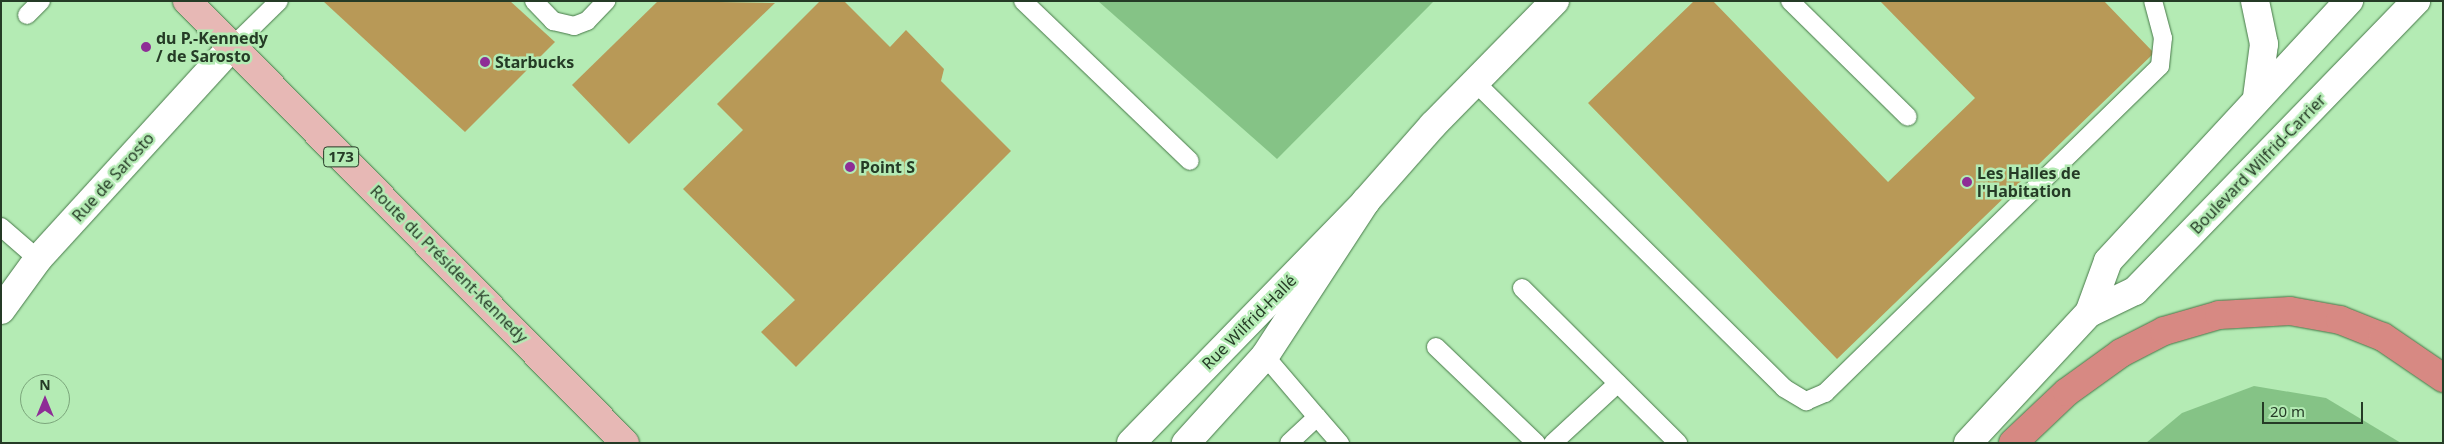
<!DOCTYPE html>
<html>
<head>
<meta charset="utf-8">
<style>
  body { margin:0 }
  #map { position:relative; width:2444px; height:444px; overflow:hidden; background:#b4ebb4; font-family:"Noto Sans",sans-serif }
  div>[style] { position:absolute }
  .green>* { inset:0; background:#85c386 }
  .building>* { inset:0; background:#b89957 }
  .roads { filter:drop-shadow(0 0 1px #467848) drop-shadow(0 0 1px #467848) }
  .service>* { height:18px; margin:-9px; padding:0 9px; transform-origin:9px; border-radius:9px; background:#fff }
  .minor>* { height:28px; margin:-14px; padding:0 14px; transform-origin:14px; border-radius:14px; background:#fff }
  .tertiary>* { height:28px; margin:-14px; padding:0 14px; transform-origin:14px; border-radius:14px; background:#fff }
  .primary>* { height:28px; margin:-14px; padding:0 14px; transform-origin:14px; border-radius:14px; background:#e7b8b5 }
  .motorway>* { height:28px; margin:-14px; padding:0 14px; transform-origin:14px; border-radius:14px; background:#d78983 }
  .dots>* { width:14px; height:14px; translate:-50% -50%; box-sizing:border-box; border:2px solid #b4ebb4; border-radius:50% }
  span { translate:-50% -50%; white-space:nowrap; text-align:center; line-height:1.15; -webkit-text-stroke:5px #b4ebb4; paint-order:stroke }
  .shield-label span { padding:1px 4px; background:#b4ebb4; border:1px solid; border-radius:4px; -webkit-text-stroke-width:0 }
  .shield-label { font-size:15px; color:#253b26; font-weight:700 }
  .poi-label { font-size:16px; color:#253b26; font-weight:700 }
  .left { translate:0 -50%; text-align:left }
  .street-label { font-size:16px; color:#253b26 }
  .frame { position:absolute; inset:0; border:2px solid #253b26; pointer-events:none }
  .north { position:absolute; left:20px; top:374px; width:50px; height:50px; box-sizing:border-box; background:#b4ebb4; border:1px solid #7ba57b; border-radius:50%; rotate:0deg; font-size:14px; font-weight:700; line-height:20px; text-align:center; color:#253b26 }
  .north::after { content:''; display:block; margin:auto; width:18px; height:22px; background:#8e2d96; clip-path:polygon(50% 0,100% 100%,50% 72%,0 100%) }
  .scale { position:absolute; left:2262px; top:402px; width:101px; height:22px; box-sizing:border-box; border:2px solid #253b26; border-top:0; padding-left:6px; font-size:15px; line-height:18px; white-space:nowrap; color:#253b26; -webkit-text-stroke:4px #b4ebb4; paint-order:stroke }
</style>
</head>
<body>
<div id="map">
  <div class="green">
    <div style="clip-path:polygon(1098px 1px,1434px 1px,1277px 159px)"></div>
    <div style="clip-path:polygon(2254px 386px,2326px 398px,2401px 443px,2146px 443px,2182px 413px)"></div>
  </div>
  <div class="building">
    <div style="clip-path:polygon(323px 1px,510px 1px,555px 42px,465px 132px)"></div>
    <div style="clip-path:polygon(658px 1px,775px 3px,629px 144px,572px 85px)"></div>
    <div style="clip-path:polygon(820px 1px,844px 1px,890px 47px,906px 30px,944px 69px,941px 81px,1011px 151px,796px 367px,761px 332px,795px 300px,683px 189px,743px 130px,717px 104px)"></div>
    <div style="clip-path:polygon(1694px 1px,1713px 1px,1888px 182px,1975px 98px,1880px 1px,2104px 1px,2154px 53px,1837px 359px,1588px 103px)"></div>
  </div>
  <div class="roads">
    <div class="service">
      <div style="left:534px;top:1px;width:28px;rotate:46deg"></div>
      <div style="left:553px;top:21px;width:22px;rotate:13deg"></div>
      <div style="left:574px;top:26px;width:14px;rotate:-21deg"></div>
      <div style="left:587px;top:21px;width:28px;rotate:-46deg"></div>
      <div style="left:1023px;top:1px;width:231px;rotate:43.8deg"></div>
      <div style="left:1790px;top:1px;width:165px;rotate:44.5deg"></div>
      <div style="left:27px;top:15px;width:20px;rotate:-45deg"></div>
      <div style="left:231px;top:48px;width:67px;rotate:-44.4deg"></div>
      <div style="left:1475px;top:82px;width:435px;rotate:44.7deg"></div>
      <div style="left:1784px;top:388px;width:26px;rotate:31deg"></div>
      <div style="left:1806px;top:401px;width:21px;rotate:-23deg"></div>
      <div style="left:1825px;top:393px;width:468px;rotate:-44.3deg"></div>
      <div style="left:2160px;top:66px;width:28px;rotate:-84deg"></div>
      <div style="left:2163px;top:38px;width:38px;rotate:-105deg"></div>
      <div style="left:1px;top:227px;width:49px;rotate:40.9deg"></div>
      <div style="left:1522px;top:288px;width:220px;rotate:44.8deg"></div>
      <div style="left:1436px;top:347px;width:139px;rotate:43.8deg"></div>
      <div style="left:1265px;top:356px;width:80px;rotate:49.6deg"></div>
      <div style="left:1317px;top:417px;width:38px;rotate:137deg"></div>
      <div style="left:1317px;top:417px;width:35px;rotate:49deg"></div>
      <div style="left:1553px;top:443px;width:88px;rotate:-42.7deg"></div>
    </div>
    <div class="minor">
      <div style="left:2255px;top:1px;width:44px;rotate:78.2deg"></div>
      <div style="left:2264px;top:44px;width:53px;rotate:97.5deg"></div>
      <div style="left:1366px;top:201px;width:101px;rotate:-48.6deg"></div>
      <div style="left:1433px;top:125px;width:174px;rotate:-45.5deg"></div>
      <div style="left:1px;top:310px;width:63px;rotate:-54deg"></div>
      <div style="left:38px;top:259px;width:286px;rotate:-47.6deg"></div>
      <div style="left:1131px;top:443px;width:337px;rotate:-45.8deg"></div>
      <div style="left:1366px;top:201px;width:185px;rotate:123.1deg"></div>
      <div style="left:1265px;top:356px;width:118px;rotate:132.2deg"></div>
    </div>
    <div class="tertiary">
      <div style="left:2089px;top:313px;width:55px;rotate:-69.9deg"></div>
      <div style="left:2108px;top:261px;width:355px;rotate:-47.2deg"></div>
      <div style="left:1968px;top:443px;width:178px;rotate:-47.1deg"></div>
      <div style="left:2089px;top:313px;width:51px;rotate:-25.6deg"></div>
      <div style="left:2135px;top:291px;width:404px;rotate:-45.9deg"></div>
    </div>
    <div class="primary">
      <div style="left:187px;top:1px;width:622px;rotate:45.26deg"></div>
    </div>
    <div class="motorway">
      <div style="left:2013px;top:443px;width:74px;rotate:-43.4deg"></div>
      <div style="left:2067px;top:392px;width:67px;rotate:-35.8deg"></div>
      <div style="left:2121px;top:353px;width:48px;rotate:-27.1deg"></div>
      <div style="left:2164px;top:331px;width:57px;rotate:-16.2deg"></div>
      <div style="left:2219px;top:315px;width:71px;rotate:-3.2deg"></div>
      <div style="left:2290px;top:311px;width:51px;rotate:10.2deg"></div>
      <div style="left:2340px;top:320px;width:46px;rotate:21.6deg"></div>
      <div style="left:2383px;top:337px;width:73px;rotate:34.3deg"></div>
    </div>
  </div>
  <div class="dots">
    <div style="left:146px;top:47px;background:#8e2d96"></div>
    <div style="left:485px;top:62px;background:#8e2d96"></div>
    <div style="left:850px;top:167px;background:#8e2d96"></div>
    <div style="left:1967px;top:182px;background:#8e2d96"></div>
  </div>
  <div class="shield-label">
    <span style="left:341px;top:157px">173</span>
  </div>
  <div class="poi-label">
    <span class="left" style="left:156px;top:47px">du P.-Kennedy<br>/ de Sarosto</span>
    <span class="left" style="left:495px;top:62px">Starbucks</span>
    <span class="left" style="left:860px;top:167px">Point S</span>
    <span class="left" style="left:1977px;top:182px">Les Halles de<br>l'Habitation</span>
  </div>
  <div class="street-label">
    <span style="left:2258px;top:164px;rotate:-46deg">Boulevard Wilfrid-Carrier</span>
    <span style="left:113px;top:177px;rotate:-48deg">Rue de Sarosto</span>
    <span style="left:449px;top:264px;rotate:45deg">Route du Président-Kennedy</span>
    <span style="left:1249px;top:322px;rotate:-45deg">Rue Wilfrid-Hallé</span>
  </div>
  <div class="frame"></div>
  <div class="north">N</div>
  <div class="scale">20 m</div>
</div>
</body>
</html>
